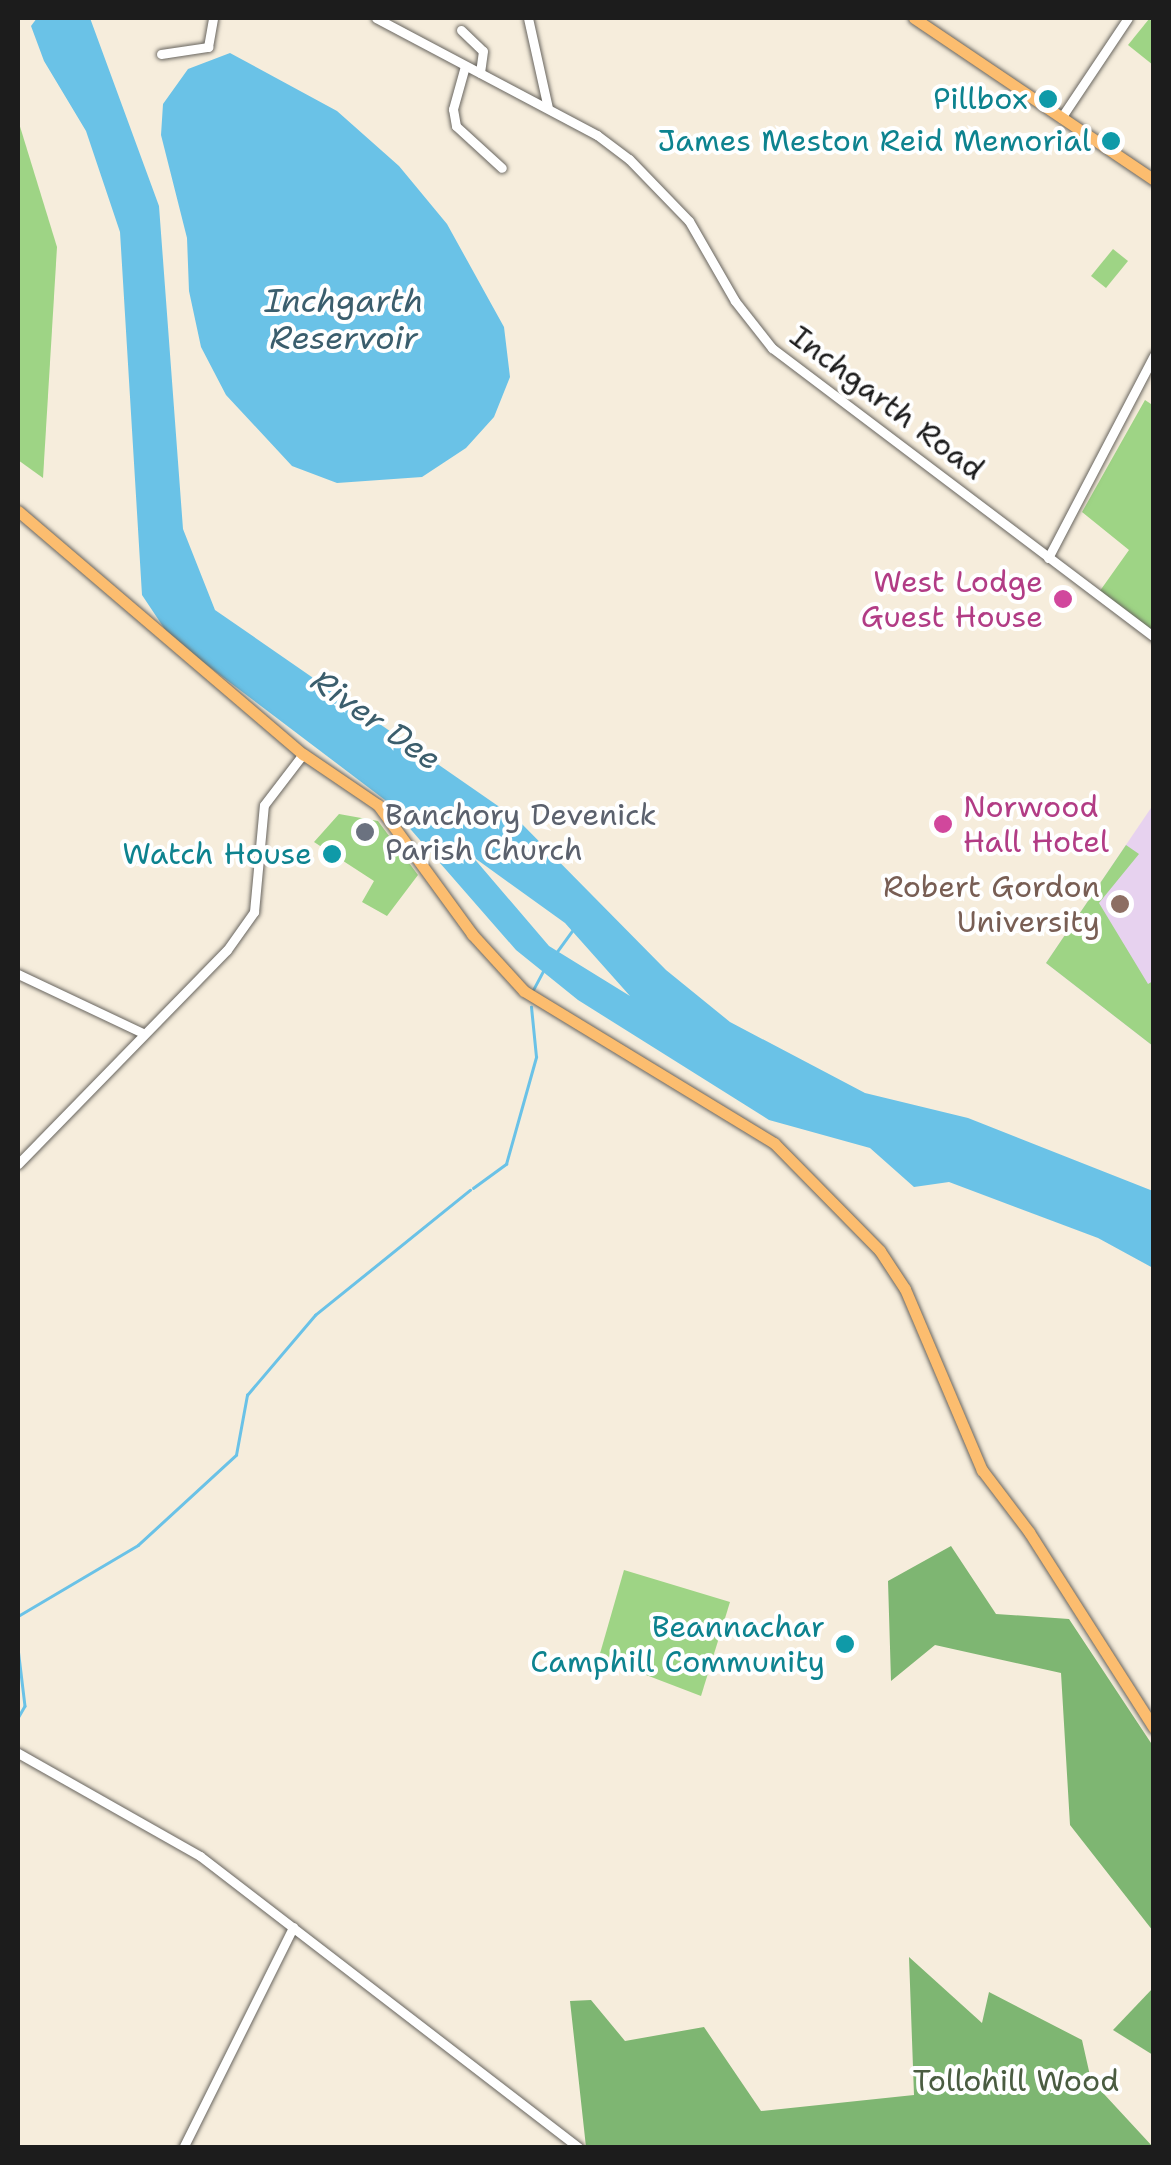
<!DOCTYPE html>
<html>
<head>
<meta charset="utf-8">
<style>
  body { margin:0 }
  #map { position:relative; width:1171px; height:2165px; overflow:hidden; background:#f6eddc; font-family:"Shantell Sans",sans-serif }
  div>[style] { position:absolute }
  .built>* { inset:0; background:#e7d2ef }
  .green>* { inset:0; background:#9ed485 }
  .forest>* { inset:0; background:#7eb672 }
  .water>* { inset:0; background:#6ac2e7 }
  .stream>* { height:2.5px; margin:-1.25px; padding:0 1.25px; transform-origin:1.25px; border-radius:1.25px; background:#6ac2e7 }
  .roads { filter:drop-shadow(0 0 2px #68655f) drop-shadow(0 0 2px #68655f) }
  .minor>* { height:9px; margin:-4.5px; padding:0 4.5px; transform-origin:4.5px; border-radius:4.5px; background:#fff }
  .major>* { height:11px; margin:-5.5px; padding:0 5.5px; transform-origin:5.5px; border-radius:5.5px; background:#fcbd6f }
  .dots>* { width:28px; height:28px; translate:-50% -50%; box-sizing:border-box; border:5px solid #fff; border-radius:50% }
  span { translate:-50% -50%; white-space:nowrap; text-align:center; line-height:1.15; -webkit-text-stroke:8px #fff; paint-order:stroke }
  .culture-label { font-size:30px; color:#0d838f }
  .right { translate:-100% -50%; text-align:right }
  .street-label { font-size:30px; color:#1c1c1c }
  .hotel-label { font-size:30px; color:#b23c85 }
  .left { translate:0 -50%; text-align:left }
  .worship-label { font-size:30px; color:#5b616d }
  .education-label { font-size:30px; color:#785e54 }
  .park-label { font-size:30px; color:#4a5c41 }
  .water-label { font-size:32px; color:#3b5e6d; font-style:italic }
  .frame { position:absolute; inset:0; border:20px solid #1c1c1c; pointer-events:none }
</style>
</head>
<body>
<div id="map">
  <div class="built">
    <div style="clip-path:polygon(1153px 805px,1153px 1046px,1046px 963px)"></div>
  </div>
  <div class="green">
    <div style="clip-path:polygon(1149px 19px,1153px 22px,1153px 65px,1128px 45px)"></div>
    <div style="clip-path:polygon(18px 120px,57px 247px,43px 478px,18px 460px)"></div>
    <div style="clip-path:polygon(1113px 249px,1128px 261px,1106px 288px,1091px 276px)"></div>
    <div style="clip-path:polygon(1145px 400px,1154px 406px,1153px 637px,1097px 595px,1129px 550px,1082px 512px)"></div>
    <div style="clip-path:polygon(339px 814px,378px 821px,418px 875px,387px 916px,362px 902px,374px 881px,314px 842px)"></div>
    <div style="clip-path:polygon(1126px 845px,1139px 854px,1099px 903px,1148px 984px,1153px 981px,1153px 1046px,1046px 963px)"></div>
    <div style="clip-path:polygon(624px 1570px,730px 1602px,701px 1696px,599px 1657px)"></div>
  </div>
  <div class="forest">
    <div style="clip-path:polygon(951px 1546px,996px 1614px,1069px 1619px,1153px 1746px,1153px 1931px,1070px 1825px,1061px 1673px,935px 1645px,891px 1681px,888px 1581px)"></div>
    <div style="clip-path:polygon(909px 1957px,982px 2023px,989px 1992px,1082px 2040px,1091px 2080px,1153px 2147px,586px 2147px,570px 2001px,591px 2000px,625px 2041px,704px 2027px,761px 2111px,914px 2095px)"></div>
    <div style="clip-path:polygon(1153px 1988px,1153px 2055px,1113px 2030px)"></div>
  </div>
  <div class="water">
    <div style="clip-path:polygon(evenodd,37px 18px,90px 18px,159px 206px,183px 529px,215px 610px,517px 819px,666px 970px,730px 1022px,865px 1093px,968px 1118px,1153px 1191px,1153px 1268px,1098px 1238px,949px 1182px,914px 1187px,870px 1148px,769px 1120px,578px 1000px,516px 950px,385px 800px,170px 637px,142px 595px,120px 232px,86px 131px,44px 61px,31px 26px,37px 18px,472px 856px,565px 923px,630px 996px,549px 946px,472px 856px)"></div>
    <div style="clip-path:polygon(230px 53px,337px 111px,399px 166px,447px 224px,504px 327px,510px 377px,494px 417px,466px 448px,422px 477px,337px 483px,292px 466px,226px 395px,201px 347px,189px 291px,187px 238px,161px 135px,163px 104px,188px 69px)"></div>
  </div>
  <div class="stream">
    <div style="left:556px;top:953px;width:27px;rotate:-54deg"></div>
    <div style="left:533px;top:990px;width:21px;rotate:-62deg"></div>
    <div style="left:473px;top:1188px;width:41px;rotate:-36deg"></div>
    <div style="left:506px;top:1164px;width:111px;rotate:-74.3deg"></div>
    <div style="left:536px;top:1057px;width:50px;rotate:-95.7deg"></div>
    <div style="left:18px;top:1616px;width:139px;rotate:-30.6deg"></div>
    <div style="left:138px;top:1545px;width:133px;rotate:-42.6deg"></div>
    <div style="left:236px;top:1455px;width:61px;rotate:-79.6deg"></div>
    <div style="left:247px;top:1395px;width:105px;rotate:-49.6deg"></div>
    <div style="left:315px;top:1315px;width:199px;rotate:-38.9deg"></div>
    <div style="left:18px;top:1648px;width:58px;rotate:83.1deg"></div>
    <div style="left:25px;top:1706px;width:14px;rotate:120deg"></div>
  </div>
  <div class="roads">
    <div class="minor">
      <div style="left:376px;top:18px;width:250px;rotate:27.9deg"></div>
      <div style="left:597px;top:135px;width:40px;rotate:37deg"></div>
      <div style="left:629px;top:159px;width:86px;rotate:45.9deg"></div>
      <div style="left:689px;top:221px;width:92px;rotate:60.1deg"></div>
      <div style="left:735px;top:301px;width:60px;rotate:51.8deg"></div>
      <div style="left:772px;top:348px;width:479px;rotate:37.1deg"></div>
      <div style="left:528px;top:18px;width:92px;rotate:77.5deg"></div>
      <div style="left:461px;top:30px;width:30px;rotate:44deg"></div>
      <div style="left:483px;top:51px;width:22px;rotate:98deg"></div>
      <div style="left:161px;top:54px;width:48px;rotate:-8.5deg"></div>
      <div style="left:208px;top:47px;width:29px;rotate:-80deg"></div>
      <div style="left:465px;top:66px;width:45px;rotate:105.6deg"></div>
      <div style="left:453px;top:109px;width:17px;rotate:80deg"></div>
      <div style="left:456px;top:126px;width:62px;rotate:42.4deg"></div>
      <div style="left:1061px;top:118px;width:120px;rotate:-56.2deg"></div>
      <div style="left:1048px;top:558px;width:229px;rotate:-62.4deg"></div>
      <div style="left:18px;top:974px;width:138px;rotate:25.3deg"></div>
      <div style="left:18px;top:1164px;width:299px;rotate:-45.7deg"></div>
      <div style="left:227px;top:950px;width:47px;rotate:-54.6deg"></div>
      <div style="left:254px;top:912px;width:107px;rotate:-84.7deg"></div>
      <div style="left:264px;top:805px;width:64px;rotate:-52.6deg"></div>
      <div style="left:18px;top:1753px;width:209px;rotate:29.5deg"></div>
      <div style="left:200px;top:1856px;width:478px;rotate:37.6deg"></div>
      <div style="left:183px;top:2148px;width:247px;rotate:-63.5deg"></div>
    </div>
    <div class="major">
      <div style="left:914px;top:18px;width:290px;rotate:34deg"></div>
      <div style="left:18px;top:511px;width:375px;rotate:40.5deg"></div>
      <div style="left:303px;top:754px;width:91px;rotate:34.2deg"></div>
      <div style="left:378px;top:805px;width:160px;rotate:53.9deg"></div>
      <div style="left:472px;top:934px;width:77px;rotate:47.6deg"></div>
      <div style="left:524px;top:991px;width:293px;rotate:31.3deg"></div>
      <div style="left:774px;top:1143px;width:151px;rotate:45.5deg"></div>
      <div style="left:880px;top:1251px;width:45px;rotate:56.7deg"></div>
      <div style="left:905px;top:1289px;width:197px;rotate:67deg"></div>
      <div style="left:982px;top:1470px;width:78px;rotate:52.8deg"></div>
      <div style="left:1029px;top:1532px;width:232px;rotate:57.5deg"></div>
    </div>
  </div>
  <div class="dots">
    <div style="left:1048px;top:99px;background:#0f9aa8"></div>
    <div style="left:1111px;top:141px;background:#0f9aa8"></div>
    <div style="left:1063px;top:599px;background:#d1479c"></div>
    <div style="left:943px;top:824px;background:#d1479c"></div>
    <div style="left:365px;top:832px;background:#6b7280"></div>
    <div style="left:332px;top:854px;background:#0f9aa8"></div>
    <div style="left:1120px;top:904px;background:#8d6e63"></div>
    <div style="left:845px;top:1644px;background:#0f9aa8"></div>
  </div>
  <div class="culture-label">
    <span class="right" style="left:1028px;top:99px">Pillbox</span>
    <span class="right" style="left:1091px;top:141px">James Meston Reid Memorial</span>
    <span class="right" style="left:312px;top:854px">Watch House</span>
    <span class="right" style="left:825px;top:1644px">Beannachar<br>Camphill Community</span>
  </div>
  <div class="street-label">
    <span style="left:887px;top:403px;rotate:37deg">Inchgarth Road</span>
  </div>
  <div class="hotel-label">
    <span class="right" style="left:1043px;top:599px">West Lodge<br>Guest House</span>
    <span class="left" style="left:963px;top:824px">Norwood<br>Hall Hotel</span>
  </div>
  <div class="worship-label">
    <span class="left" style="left:385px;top:832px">Banchory Devenick<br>Parish Church</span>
  </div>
  <div class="education-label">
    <span class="right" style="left:1100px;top:904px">Robert Gordon<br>University</span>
  </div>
  <div class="park-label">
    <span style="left:1016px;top:2081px">Tollohill Wood</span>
  </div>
  <div class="water-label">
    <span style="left:344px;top:320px">Inchgarth<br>Reservoir</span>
    <span style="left:376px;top:720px;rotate:35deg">River Dee</span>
  </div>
  <div class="frame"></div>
</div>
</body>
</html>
